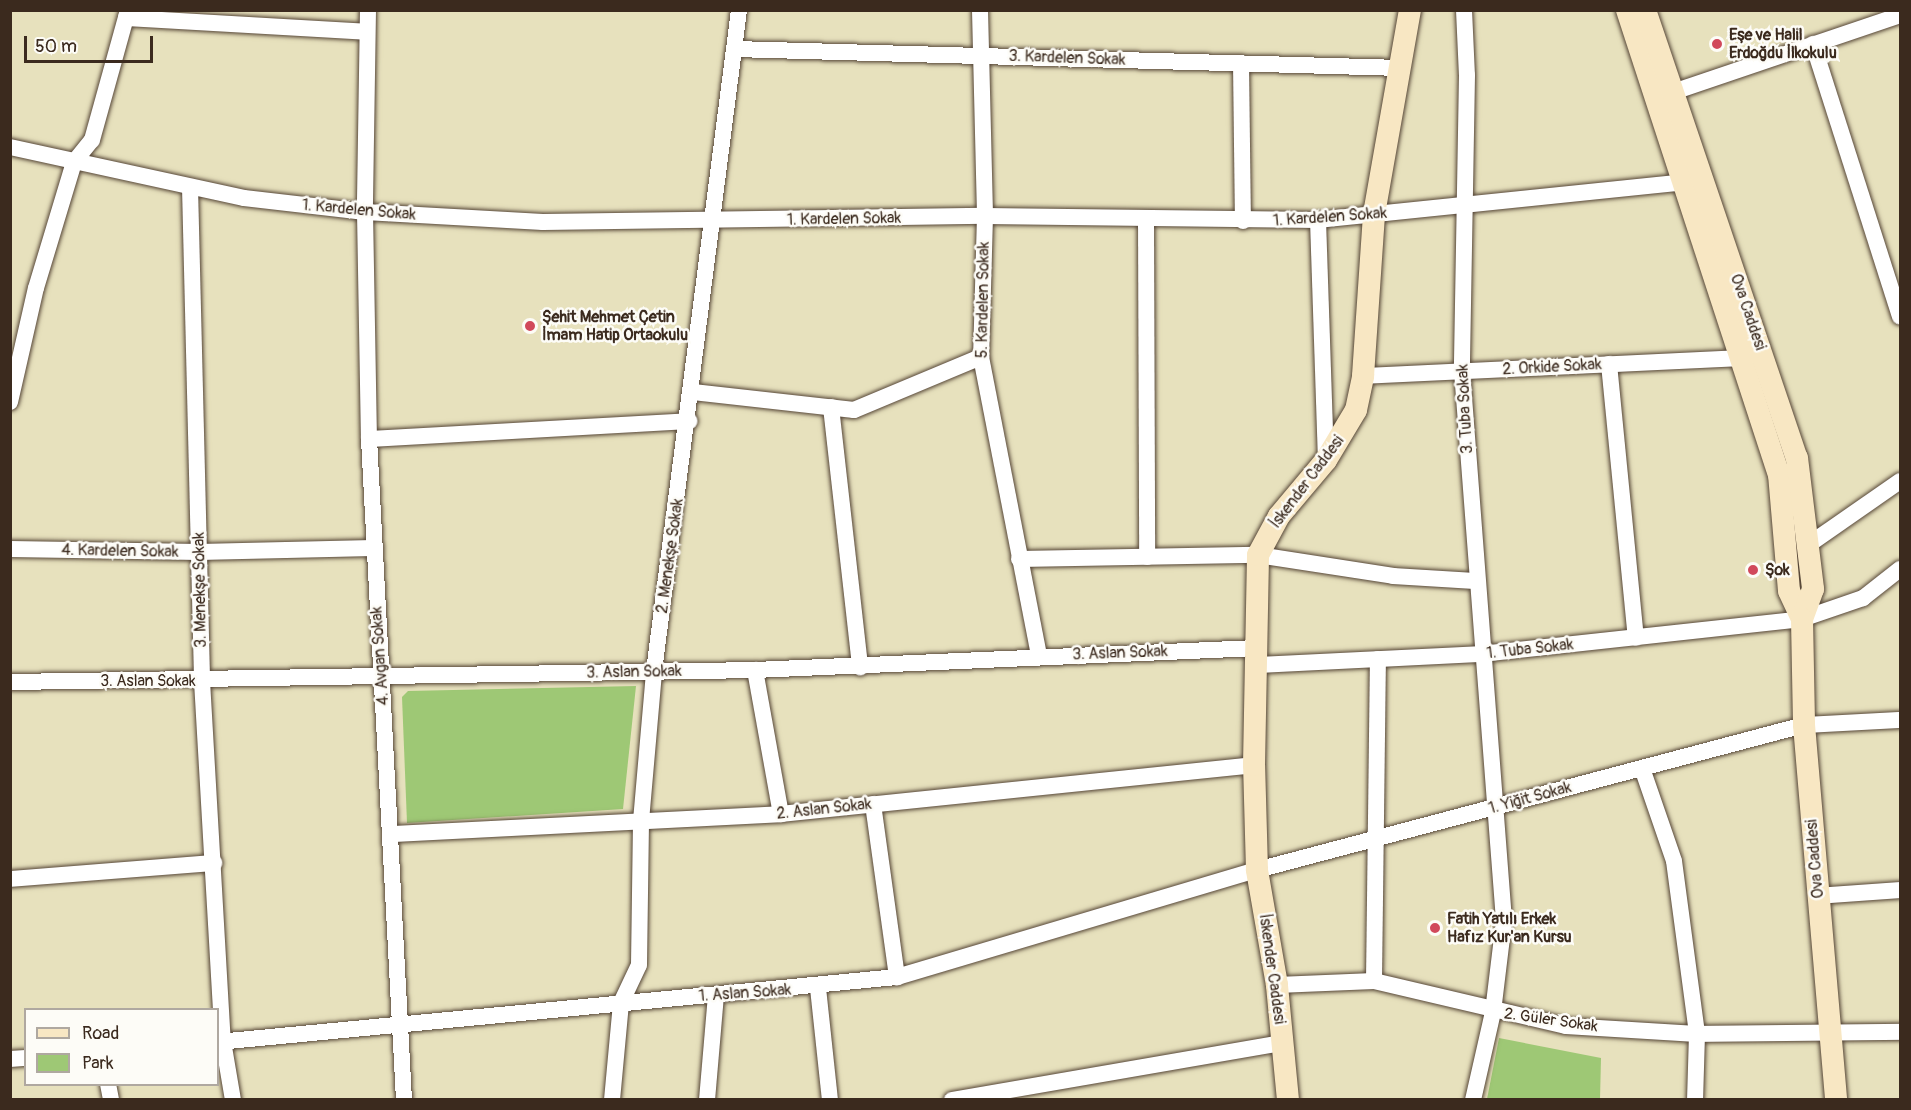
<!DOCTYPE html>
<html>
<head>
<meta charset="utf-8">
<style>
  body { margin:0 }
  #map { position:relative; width:1911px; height:1110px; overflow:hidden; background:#e7e1bd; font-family:Pangolin,sans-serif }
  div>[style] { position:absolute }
  .green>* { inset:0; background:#9ec875 }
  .roads { filter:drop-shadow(0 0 2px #554536) drop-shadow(0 0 2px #554536) }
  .street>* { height:16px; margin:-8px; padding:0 8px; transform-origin:8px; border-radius:8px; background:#fff }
  .secondary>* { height:22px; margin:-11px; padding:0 11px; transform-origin:11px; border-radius:11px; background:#f8e7c3 }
  .dots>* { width:16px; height:16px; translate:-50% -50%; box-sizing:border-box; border:3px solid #fdfcf7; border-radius:50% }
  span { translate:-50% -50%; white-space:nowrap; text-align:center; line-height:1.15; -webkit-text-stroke:5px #fdfcf7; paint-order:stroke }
  .poi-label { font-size:16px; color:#3b2a1e; font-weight:700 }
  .left { translate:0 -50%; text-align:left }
  .street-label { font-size:16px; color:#3b2a1e }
  .frame { position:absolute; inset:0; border:12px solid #3b2a1e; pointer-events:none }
  .legend { position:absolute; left:24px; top:1008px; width:195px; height:78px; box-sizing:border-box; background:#fdfcf7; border:2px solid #afa8a0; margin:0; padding:8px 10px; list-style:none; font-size:18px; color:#3b2a1e }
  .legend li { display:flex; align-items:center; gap:12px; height:30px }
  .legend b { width:30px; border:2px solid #afa8a0 }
  .scale { position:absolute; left:24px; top:36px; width:129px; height:27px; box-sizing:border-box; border:3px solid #3b2a1e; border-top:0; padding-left:8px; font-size:18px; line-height:21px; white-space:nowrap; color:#3b2a1e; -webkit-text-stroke:4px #fdfcf7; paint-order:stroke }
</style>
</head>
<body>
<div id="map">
  <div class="green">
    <div style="clip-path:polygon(636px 686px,623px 809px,407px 823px,402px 697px,408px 691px)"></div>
    <div style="clip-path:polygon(1499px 1038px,1601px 1058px,1600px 1099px,1487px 1099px)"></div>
  </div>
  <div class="roads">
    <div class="street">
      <div style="left:368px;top:10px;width:202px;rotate:90.9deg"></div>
      <div style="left:365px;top:212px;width:227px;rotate:89deg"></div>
      <div style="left:369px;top:439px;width:662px;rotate:86.97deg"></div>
      <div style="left:980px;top:10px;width:206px;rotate:88.6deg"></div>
      <div style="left:985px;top:216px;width:141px;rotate:91.6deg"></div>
      <div style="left:981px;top:357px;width:305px;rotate:79deg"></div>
      <div style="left:1464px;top:10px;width:65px;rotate:87.4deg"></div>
      <div style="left:1467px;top:75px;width:296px;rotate:91deg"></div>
      <div style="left:1462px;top:371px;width:552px;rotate:85.63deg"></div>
      <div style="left:1504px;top:921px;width:92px;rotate:96.9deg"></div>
      <div style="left:1493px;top:1012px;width:90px;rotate:102.8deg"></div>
      <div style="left:126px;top:18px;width:241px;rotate:3.3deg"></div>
      <div style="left:1813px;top:44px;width:286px;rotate:72.3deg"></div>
      <div style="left:734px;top:49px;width:666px;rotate:1.63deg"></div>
      <div style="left:1241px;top:63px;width:158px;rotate:89.3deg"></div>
      <div style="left:1673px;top:92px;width:240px;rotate:-18.7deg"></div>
      <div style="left:10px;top:147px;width:239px;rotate:12.3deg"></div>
      <div style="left:244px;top:198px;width:122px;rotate:6.6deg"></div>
      <div style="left:365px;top:212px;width:178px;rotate:3.2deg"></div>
      <div style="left:543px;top:222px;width:442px;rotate:-0.8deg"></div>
      <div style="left:985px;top:216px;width:333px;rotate:0.7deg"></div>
      <div style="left:1318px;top:220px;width:367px;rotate:-5.9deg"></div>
      <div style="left:190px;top:187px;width:494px;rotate:88.6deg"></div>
      <div style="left:202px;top:681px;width:361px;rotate:86.7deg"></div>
      <div style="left:223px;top:1041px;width:60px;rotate:80.4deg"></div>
      <div style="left:1146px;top:218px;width:339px;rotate:89.8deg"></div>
      <div style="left:1318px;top:220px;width:240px;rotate:88.1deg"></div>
      <div style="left:1609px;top:364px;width:275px;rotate:84.4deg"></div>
      <div style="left:1363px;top:376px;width:377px;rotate:-2.7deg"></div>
      <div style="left:693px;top:392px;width:162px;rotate:6.4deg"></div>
      <div style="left:854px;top:410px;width:138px;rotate:-22.7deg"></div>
      <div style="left:10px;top:402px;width:117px;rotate:-77.2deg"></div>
      <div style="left:36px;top:288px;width:132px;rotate:-73.2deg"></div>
      <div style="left:74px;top:162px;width:28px;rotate:-51deg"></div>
      <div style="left:92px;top:140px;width:135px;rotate:-74.5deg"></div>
      <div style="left:831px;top:407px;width:262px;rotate:83.6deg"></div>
      <div style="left:369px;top:439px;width:321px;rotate:-3.2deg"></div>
      <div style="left:1808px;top:545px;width:112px;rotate:-34.8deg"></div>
      <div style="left:10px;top:549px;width:189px;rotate:0.9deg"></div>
      <div style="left:199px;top:552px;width:174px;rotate:-1.3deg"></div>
      <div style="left:1019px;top:559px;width:239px;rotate:-1deg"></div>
      <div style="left:1258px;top:555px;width:137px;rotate:8.8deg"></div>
      <div style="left:1393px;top:576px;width:82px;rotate:3.5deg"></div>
      <div style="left:1256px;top:665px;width:225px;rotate:-2.8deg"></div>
      <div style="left:1481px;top:654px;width:323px;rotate:-6.2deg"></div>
      <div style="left:1802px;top:619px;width:65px;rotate:-19deg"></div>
      <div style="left:1863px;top:598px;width:47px;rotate:-38.1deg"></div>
      <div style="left:755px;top:670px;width:146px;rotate:79.8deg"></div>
      <div style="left:10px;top:682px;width:745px;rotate:-0.92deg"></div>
      <div style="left:755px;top:670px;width:502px;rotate:-2.51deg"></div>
      <div style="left:1642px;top:768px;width:98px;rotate:71deg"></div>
      <div style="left:1674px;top:861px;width:175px;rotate:82.4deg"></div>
      <div style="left:1697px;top:1034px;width:66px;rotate:91.7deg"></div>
      <div style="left:873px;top:804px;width:175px;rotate:82.1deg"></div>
      <div style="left:392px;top:834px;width:390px;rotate:-2.9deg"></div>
      <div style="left:781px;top:814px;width:476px;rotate:-5.9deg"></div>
      <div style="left:10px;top:879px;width:205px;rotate:-4.5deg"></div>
      <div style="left:1817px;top:896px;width:83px;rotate:-4.1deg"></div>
      <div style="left:1374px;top:981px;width:322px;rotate:-89.3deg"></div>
      <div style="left:1277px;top:985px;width:97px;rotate:-2.4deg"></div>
      <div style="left:1374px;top:981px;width:197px;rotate:13.2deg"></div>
      <div style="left:1566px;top:1026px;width:131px;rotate:3.5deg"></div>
      <div style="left:1697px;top:1034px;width:203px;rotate:-0.6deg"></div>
      <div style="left:818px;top:988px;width:113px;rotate:83.9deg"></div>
      <div style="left:218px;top:1042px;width:682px;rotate:-5.47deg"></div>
      <div style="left:897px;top:977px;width:376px;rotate:-16.6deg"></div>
      <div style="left:1257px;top:870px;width:566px;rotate:-14.85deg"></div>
      <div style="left:1804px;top:725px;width:96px;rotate:-3deg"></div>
      <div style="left:10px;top:1059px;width:16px;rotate:-4deg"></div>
      <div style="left:108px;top:1084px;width:16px;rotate:79deg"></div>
      <div style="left:612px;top:1100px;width:97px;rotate:-84.7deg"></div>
      <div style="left:621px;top:1003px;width:42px;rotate:-64.7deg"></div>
      <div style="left:639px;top:965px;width:144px;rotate:-89.2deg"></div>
      <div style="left:641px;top:821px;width:151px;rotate:-85deg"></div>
      <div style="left:654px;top:671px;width:666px;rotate:-82.67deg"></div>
      <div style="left:707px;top:1100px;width:105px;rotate:-85.1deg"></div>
      <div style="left:952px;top:1100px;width:336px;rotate:-9.8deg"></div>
    </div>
    <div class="secondary">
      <div style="left:1627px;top:10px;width:488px;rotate:71.9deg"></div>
      <div style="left:1779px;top:474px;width:117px;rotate:85.1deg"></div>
      <div style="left:1789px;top:591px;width:31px;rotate:65deg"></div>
      <div style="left:1645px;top:10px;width:473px;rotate:71.3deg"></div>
      <div style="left:1797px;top:458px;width:132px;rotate:83deg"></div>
      <div style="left:1813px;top:589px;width:32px;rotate:110deg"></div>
      <div style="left:1802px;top:619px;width:106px;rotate:88.9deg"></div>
      <div style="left:1804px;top:725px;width:376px;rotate:85.1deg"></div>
      <div style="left:1288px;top:1100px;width:116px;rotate:-95.5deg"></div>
      <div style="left:1277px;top:985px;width:117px;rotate:-99.9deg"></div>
      <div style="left:1257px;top:870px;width:105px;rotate:-91.6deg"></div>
      <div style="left:1254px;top:765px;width:210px;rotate:-88.9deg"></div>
      <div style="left:1258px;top:555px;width:44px;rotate:-61.7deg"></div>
      <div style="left:1279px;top:516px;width:73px;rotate:-50deg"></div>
      <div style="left:1326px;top:460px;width:58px;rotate:-59deg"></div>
      <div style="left:1356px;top:410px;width:35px;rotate:-78deg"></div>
      <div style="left:1363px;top:376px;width:162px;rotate:-86.1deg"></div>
      <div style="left:1374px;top:214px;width:207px;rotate:-80deg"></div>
    </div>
  </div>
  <div class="dots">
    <div style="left:1717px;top:44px;background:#d1495b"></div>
    <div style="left:530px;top:326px;background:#d1495b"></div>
    <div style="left:1753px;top:570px;background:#d1495b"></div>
    <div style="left:1435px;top:928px;background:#d1495b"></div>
  </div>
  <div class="poi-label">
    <span class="left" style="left:1729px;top:44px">Eşe ve Halil<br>Erdoğdu İlkokulu</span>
    <span class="left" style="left:542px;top:326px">Şehit Mehmet Çetin<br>İmam Hatip Ortaokulu</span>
    <span class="left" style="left:1765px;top:570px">Şok</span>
    <span class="left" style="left:1447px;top:928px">Fatih Yatılı Erkek<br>Hafız Kur'an Kursu</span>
  </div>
  <div class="street-label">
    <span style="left:1067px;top:58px;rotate:2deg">3. Kardelen Sokak</span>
    <span style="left:359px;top:210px;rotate:5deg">1. Kardelen Sokak</span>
    <span style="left:1330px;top:217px;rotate:-4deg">1. Kardelen Sokak</span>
    <span style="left:844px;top:219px;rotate:-1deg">1. Kardelen Sokak</span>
    <span style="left:983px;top:300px;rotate:-89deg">5. Kardelen Sokak</span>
    <span style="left:1748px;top:312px;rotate:71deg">Ova Caddesi</span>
    <span style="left:1552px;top:367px;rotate:-3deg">2. Orkide Sokak</span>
    <span style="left:1465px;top:409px;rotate:-93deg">3. Tuba Sokak</span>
    <span style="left:1307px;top:482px;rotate:-53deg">İskender Caddesi</span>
    <span style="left:120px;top:551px;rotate:1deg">4. Kardelen Sokak</span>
    <span style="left:670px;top:556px;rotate:-82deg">2. Menekşe Sokak</span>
    <span style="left:200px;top:590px;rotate:-91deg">3. Menekşe Sokak</span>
    <span style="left:1530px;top:649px;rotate:-6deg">1. Tuba Sokak</span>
    <span style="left:1120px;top:653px;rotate:-2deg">3. Aslan Sokak</span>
    <span style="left:380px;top:656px;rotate:-94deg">4. Avgan Sokak</span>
    <span style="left:634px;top:672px;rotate:-1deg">3. Aslan Sokak</span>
    <span style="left:148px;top:681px">3. Aslan Sokak</span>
    <span style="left:1530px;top:798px;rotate:-15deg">1. Yiğit Sokak</span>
    <span style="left:824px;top:809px;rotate:-6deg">2. Aslan Sokak</span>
    <span style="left:1815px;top:859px;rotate:-95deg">Ova Caddesi</span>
    <span style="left:1272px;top:969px;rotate:82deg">İskender Caddesi</span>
    <span style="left:745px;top:993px;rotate:-4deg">1. Aslan Sokak</span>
    <span style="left:1551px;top:1020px;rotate:8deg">2. Güler Sokak</span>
  </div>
  <div class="frame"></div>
  <ul class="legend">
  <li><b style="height:8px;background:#f8e7c3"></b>Road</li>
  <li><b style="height:16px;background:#9ec875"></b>Park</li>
  </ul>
  <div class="scale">50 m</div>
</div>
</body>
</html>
